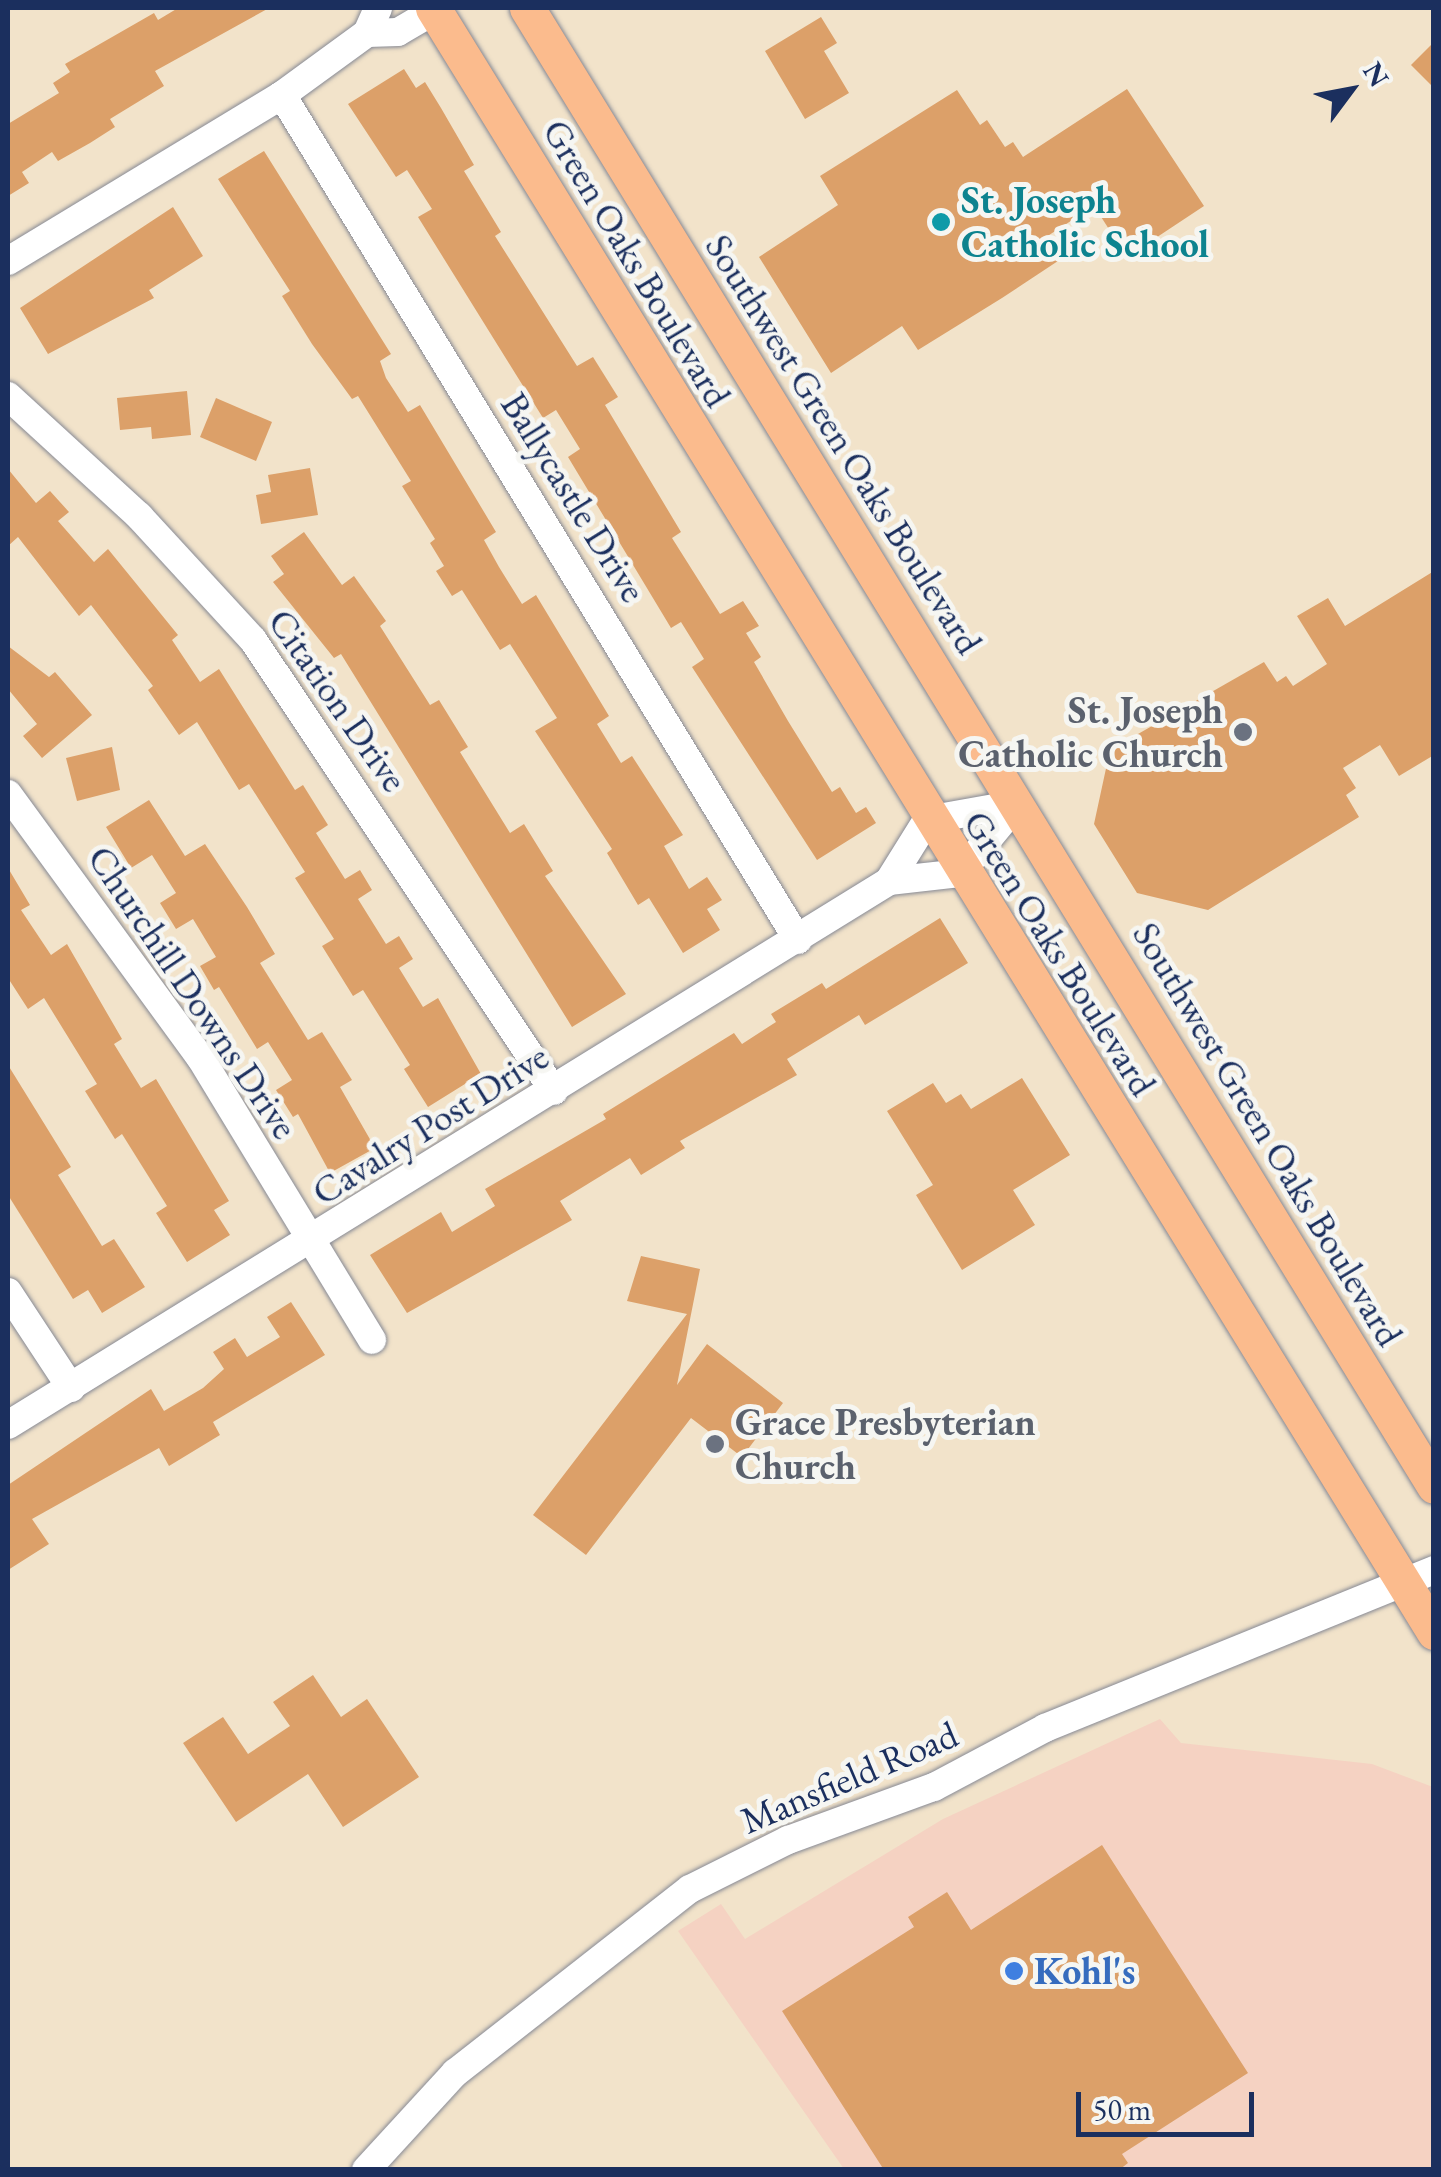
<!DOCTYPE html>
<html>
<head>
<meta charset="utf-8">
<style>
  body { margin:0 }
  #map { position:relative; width:1441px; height:2177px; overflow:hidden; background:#f2e3ca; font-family:"EB Garamond",serif }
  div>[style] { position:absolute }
  .built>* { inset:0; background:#f5d2c2 }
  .building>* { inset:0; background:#dca069 }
  .roads { filter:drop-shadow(0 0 2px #868994) drop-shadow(0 0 2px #868994) }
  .minor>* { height:28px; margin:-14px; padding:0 14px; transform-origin:14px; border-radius:14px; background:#fff }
  .major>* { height:35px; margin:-17.5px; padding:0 17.5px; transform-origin:17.5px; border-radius:17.5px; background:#fbbb8d }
  .dots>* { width:28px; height:28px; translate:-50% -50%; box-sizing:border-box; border:5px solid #f6f6f2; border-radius:50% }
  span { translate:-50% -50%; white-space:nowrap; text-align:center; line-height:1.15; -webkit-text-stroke:10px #f6f6f2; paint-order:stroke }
  .culture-label { font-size:38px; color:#0d838f; font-weight:700 }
  .left { translate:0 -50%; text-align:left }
  .street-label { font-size:38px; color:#1b2f5e }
  .worship-label { font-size:38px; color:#5b616d; font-weight:700 }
  .right { translate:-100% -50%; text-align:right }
  .shop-label { font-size:38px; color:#366cbe; font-weight:700 }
  .frame { position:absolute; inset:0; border:10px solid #1b2f5e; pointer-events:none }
  .north { position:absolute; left:1301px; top:40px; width:100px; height:100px; -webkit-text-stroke:8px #f6f6f2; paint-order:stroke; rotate:58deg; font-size:28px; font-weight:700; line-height:40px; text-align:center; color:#1b2f5e }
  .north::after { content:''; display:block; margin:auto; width:35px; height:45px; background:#1b2f5e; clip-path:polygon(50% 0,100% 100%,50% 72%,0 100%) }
  .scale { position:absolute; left:1076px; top:2092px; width:178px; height:45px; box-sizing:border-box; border:5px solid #1b2f5e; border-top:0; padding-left:12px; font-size:30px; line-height:35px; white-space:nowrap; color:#1b2f5e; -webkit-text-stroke:8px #f6f6f2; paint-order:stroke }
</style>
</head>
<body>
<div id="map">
  <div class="built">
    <div style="clip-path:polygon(1160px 1719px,1181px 1743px,1372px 1764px,1433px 1787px,1433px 2169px,844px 2169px,678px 1931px,721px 1904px,745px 1939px,943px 1819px)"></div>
  </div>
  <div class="building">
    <div style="clip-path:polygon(178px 8px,269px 8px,155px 71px,164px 86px,110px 119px,115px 127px,90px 143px,58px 161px,52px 152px,22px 172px,29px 183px,8px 196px,8px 124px,59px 93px,53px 83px,70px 72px,65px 64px,154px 13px,158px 20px)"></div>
    <div style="clip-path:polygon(821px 17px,837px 43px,824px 51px,849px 93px,805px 119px,765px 51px)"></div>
    <div style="clip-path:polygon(1434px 42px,1434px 88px,1411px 65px)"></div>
    <div style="clip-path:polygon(404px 69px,416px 88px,425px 82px,441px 108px,474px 165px,464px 171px,501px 232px,495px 236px,577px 366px,593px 357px,618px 397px,605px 405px,681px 532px,672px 538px,720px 614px,743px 601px,759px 626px,746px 633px,761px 657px,754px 662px,788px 721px,832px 792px,840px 787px,856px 813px,866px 807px,876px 823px,817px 860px,692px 667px,704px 659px,681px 622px,671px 628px,568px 457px,580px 449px,556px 410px,543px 418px,418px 217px,432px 209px,407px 170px,396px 177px,348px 104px)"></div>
    <div style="clip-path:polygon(1127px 89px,1204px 206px,1127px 257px,1094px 206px,1046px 237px,1061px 259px,1002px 298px,918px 350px,902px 326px,831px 373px,759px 257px,838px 205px,820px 176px,957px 90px,980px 125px,987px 120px,1005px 147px,1013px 142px,1023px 157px)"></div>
    <div style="clip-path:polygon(264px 151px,391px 354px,380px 361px,386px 378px,408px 412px,420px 405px,496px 532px,484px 540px,499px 567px,522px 604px,536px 595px,609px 716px,597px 724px,621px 763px,632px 756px,683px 835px,664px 846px,689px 889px,707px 877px,722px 900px,707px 909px,720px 930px,683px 953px,649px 898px,638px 905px,607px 853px,612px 849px,535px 731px,557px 718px,510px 644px,500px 650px,462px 590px,452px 596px,436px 571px,444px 566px,430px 543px,435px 539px,402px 486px,411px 481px,358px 396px,352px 399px,312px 344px,282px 296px,290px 291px,218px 179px)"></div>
    <div style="clip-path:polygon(173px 207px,203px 256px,149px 290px,154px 298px,48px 354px,20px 308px)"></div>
    <div style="clip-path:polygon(187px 391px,191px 435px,152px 439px,151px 427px,120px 430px,117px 398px)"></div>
    <div style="clip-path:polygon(216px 398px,272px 422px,256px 461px,200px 437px)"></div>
    <div style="clip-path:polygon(310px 468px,318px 515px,261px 524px,256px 495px,271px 492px,268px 475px)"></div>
    <div style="clip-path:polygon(8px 469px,36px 503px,50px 491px,69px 512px,58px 521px,94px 562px,108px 549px,178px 635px,172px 640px,200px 682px,219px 669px,295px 790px,303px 785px,328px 825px,316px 833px,345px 879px,360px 870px,372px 890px,358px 899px,386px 944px,399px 936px,413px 959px,399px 968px,423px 1007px,438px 998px,481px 1074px,428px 1107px,404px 1069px,410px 1065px,363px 990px,353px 996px,322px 946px,334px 939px,295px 878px,305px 872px,249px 784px,239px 790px,197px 722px,179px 735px,148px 690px,153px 686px,91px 605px,79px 616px,18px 537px,8px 546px)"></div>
    <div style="clip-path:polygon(304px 532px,342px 585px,354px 576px,386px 621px,380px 626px,430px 705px,439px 700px,468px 747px,460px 752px,510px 833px,524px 824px,553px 871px,545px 876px,626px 994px,572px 1027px,341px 654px,334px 658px,273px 582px,284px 574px,271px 556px)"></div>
    <div style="clip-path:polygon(1434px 571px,1434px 755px,1399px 776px,1380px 745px,1343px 768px,1356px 788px,1346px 795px,1359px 817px,1208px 910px,1137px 893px,1094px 824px,1110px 750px,1264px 662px,1277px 682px,1286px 676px,1293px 686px,1327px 664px,1297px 616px,1328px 598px,1345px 626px)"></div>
    <div style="clip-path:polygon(8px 646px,49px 677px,55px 672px,92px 715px,42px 758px,23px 736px,37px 724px,8px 689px)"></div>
    <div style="clip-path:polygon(112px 747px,120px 790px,77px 801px,66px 758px)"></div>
    <div style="clip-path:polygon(149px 800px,185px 856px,205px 844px,247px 907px,275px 954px,260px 963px,308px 1040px,322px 1032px,352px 1080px,340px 1087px,375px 1148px,330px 1173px,298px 1114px,293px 1117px,276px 1090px,292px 1080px,268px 1042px,257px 1049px,219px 987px,214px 990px,200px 966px,216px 957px,193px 919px,176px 929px,160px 903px,176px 893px,152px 855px,131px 868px,106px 827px)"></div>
    <div style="clip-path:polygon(8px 868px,30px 905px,21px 910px,51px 955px,67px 944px,122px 1039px,114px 1044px,141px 1088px,156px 1079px,229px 1201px,214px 1210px,230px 1235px,187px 1262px,156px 1213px,167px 1206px,122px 1134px,115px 1139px,85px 1091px,97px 1084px,44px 998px,28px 1009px,8px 978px)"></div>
    <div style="clip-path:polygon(940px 918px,968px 963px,865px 1025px,859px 1015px,787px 1059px,797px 1075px,680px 1141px,685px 1148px,641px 1175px,630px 1158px,560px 1201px,572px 1220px,407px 1313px,370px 1255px,441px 1212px,452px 1232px,495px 1206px,485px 1189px,606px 1119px,603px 1114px,734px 1033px,742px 1044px,776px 1022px,771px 1014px,822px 983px,826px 989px)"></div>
    <div style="clip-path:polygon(8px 1065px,71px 1167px,58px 1175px,102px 1246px,114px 1239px,145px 1287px,102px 1313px,88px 1290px,73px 1299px,8px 1195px)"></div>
    <div style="clip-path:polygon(1022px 1078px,1070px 1155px,1013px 1190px,1035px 1225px,962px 1270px,916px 1195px,933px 1185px,887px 1111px,933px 1083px,946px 1103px,961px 1094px,971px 1109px)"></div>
    <div style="clip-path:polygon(641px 1256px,700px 1269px,677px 1385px,707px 1344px,783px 1403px,742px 1457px,691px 1418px,586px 1555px,533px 1515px,687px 1314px,627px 1301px)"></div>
    <div style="clip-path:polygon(291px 1302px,325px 1355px,213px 1422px,220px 1435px,169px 1466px,159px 1448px,32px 1519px,49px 1544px,8px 1570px,8px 1485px,151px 1389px,164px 1411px,203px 1388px,224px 1369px,213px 1352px,235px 1338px,247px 1357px,280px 1337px,267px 1317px)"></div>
    <div style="clip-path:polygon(313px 1675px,341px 1717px,367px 1699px,419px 1777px,343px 1827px,308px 1774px,236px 1822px,183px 1743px,223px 1717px,248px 1754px,290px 1726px,273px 1702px)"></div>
    <div style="clip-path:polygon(1102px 1845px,1248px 2073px,1122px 2154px,1128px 2163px,1119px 2170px,884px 2170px,782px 2011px,914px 1927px,908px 1917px,947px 1892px,971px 1930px)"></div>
  </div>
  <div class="roads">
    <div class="minor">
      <div style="left:367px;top:33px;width:31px;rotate:-2deg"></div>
      <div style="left:398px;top:32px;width:48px;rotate:-30.3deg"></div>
      <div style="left:282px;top:95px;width:990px;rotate:58.59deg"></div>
      <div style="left:8px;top:261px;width:320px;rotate:-31.2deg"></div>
      <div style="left:282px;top:95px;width:105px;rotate:-36.1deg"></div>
      <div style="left:367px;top:33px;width:27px;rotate:-66deg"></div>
      <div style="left:8px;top:396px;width:178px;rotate:42.5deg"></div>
      <div style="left:139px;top:516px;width:168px;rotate:47.4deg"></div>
      <div style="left:253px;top:640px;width:542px;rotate:56.28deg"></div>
      <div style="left:8px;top:794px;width:326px;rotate:53.9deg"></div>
      <div style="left:200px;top:1057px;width:331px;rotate:58.7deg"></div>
      <div style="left:889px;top:881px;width:71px;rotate:-6.4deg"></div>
      <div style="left:960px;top:873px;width:89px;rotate:-50.4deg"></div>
      <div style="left:8px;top:1292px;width:115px;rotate:56.7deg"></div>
      <div style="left:8px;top:1425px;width:1035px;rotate:-31.69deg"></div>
      <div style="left:889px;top:881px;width:72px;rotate:-58.1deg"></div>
      <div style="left:927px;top:820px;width:91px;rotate:-10.1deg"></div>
      <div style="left:366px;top:2170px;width:132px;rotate:-47.5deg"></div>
      <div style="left:455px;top:2073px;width:298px;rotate:-38.1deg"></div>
      <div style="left:690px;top:1889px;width:110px;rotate:-26.6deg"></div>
      <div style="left:788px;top:1840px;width:155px;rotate:-20deg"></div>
      <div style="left:934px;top:1787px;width:126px;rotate:-28deg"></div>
      <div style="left:1045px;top:1728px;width:420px;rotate:-22.1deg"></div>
    </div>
    <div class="major">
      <div style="left:433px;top:8px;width:1908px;rotate:58.35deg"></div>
      <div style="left:527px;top:8px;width:1734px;rotate:58.46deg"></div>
    </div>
  </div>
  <div class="dots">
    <div style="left:941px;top:222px;background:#0f9aa8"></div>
    <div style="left:1243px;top:732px;background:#6b7280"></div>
    <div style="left:715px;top:1444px;background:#6b7280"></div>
    <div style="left:1014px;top:1971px;background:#3f7fe0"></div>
  </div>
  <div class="culture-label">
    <span class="left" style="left:961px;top:222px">St. Joseph<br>Catholic School</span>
  </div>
  <div class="street-label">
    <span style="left:637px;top:263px;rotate:59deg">Green Oaks Boulevard</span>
    <span style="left:844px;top:444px;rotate:58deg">Southwest Green Oaks Boulevard</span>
    <span style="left:574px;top:497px;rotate:58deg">Ballycastle Drive</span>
    <span style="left:338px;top:700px;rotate:55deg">Citation Drive</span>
    <span style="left:1060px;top:953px;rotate:58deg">Green Oaks Boulevard</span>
    <span style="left:193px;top:992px;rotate:56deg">Churchill Downs Drive</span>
    <span style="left:430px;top:1124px;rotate:-32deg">Cavalry Post Drive</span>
    <span style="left:1268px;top:1134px;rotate:59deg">Southwest Green Oaks Boulevard</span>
    <span style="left:849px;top:1777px;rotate:-23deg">Mansfield Road</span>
  </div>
  <div class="worship-label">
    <span class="right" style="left:1223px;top:732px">St. Joseph<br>Catholic Church</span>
    <span class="left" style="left:735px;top:1444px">Grace Presbyterian<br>Church</span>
  </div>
  <div class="shop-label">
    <span class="left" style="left:1034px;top:1971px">Kohl's</span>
  </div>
  <div class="frame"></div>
  <div class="north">N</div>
  <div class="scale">50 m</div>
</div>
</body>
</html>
